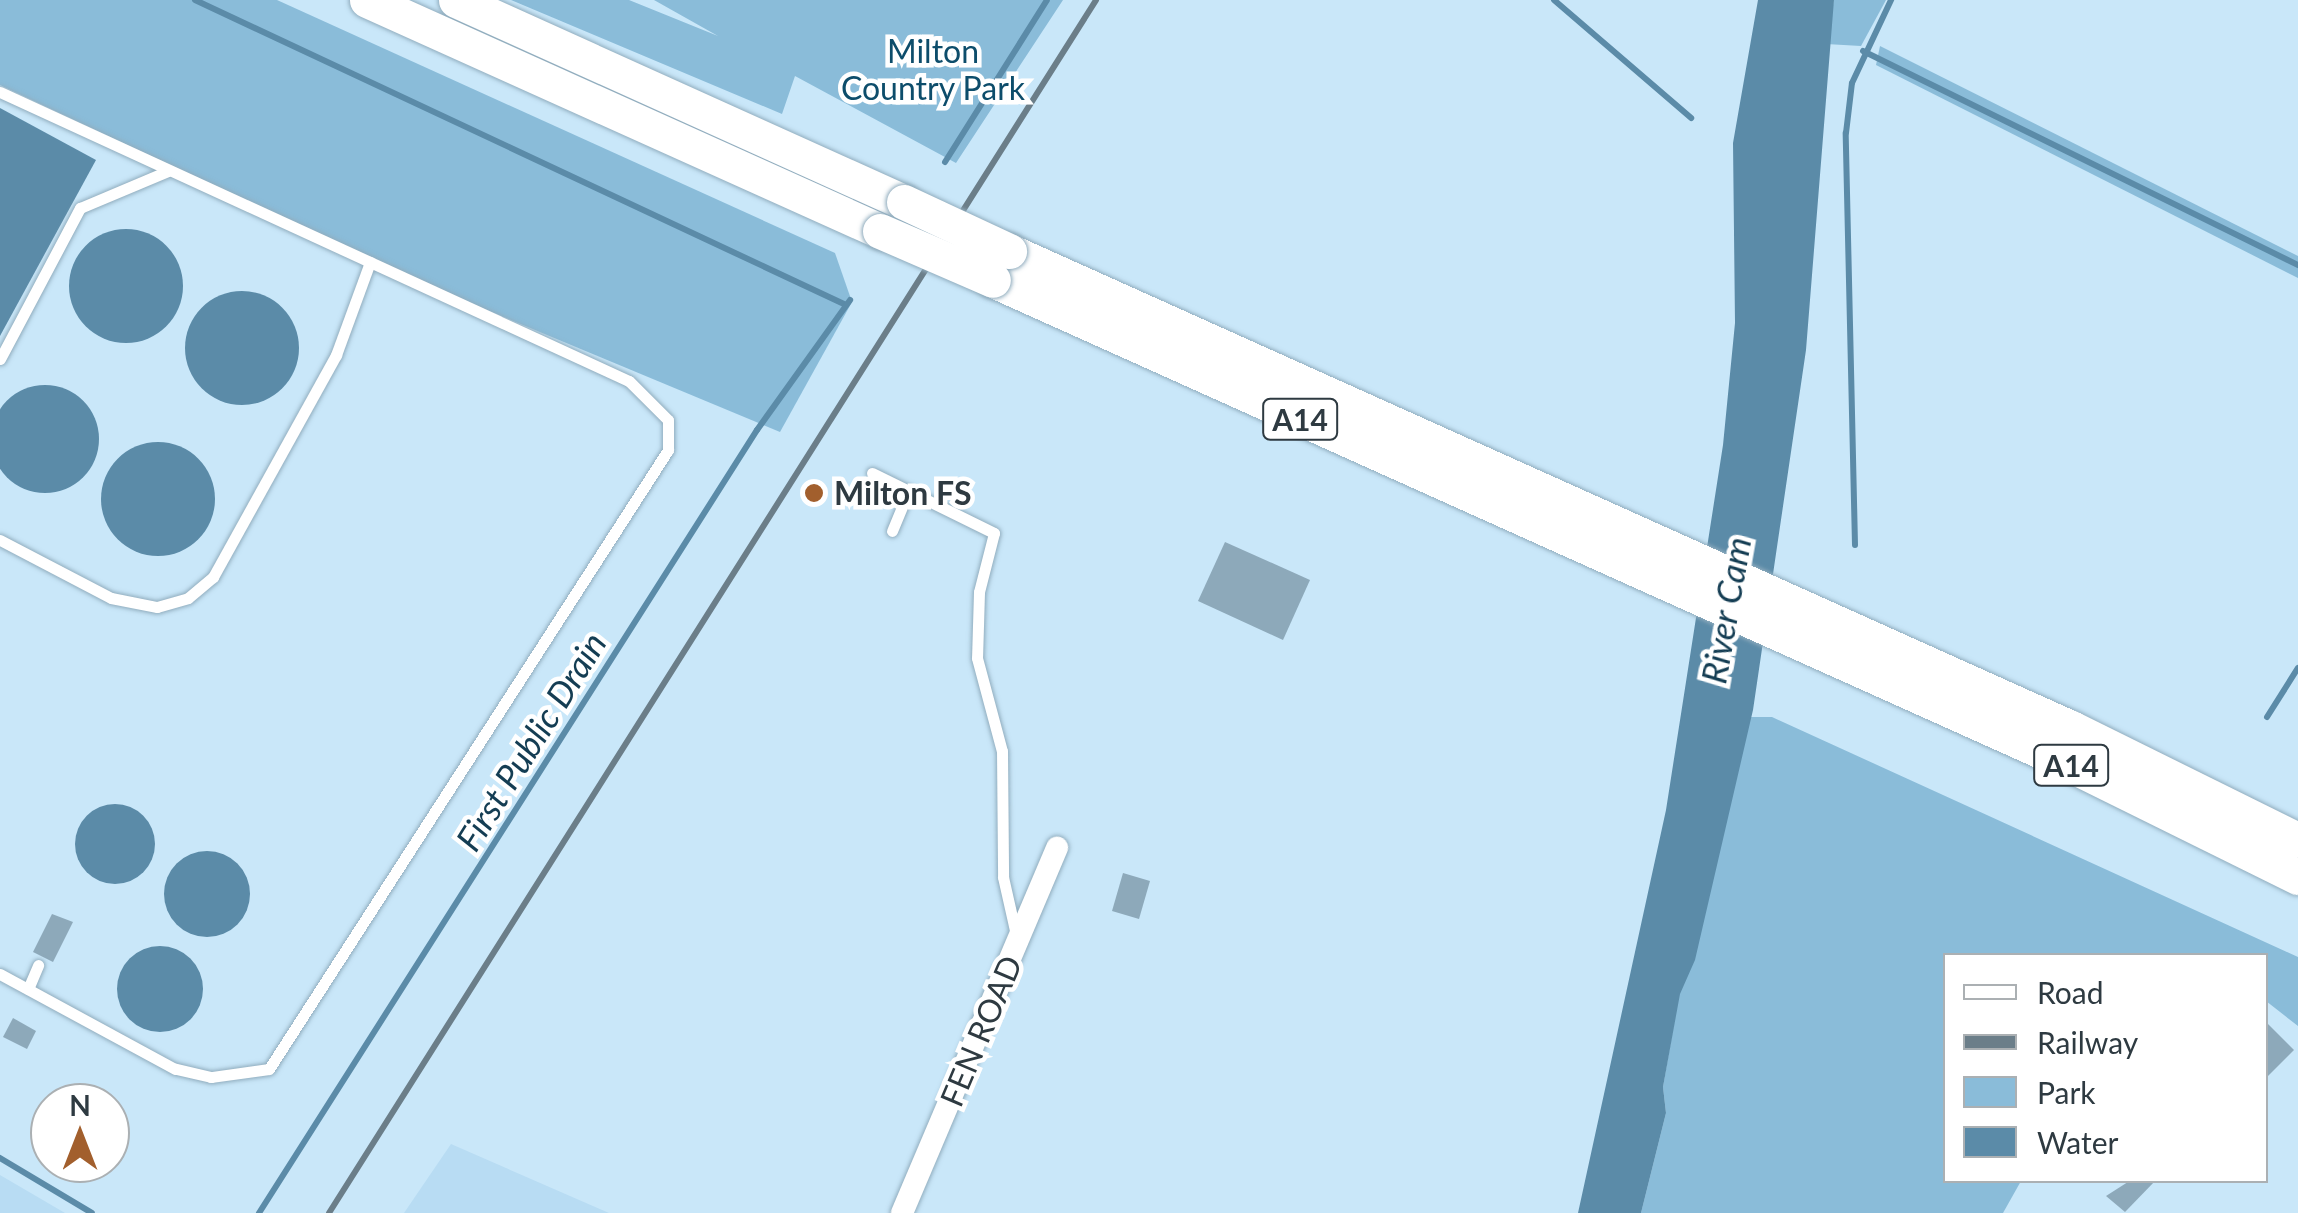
<!DOCTYPE html>
<html>
<head>
<meta charset="utf-8">
<style>
  body { margin:0 }
  #map { position:relative; width:2298px; height:1213px; overflow:hidden; background:#c9e7f9; font-family:Lato,sans-serif }
  div>[style] { position:absolute }
  .built>* { inset:0; background:#b8dcf3 }
  .green>* { inset:0; background:#8abcd9 }
  .water>* { inset:0; background:#5b8ba8 }
  .round { border-radius:50% }
  .stream>* { height:6px; margin:-3px; padding:0 3px; transform-origin:3px; border-radius:3px; background:#5b8ba8 }
  .building>* { inset:0; background:#8da9ba }
  .roads { filter:drop-shadow(0 0 2px #91adbe) drop-shadow(0 0 2px #91adbe) }
  .service>* { height:11px; margin:-5.5px; padding:0 5.5px; transform-origin:5.5px; border-radius:5.5px; background:#fff }
  .minor>* { height:22px; margin:-11px; padding:0 11px; transform-origin:11px; border-radius:11px; background:#fff }
  .trunk>* { height:35px; margin:-17.5px; padding:0 17.5px; transform-origin:17.5px; border-radius:17.5px; background:#fff }
  .rail>* { height:6px; margin:-3px; padding:0 3px; transform-origin:3px; border-radius:3px; background:#6b7e89 }
  .bridges { filter:drop-shadow(0 0 2px #91adbe) drop-shadow(0 0 2px #91adbe) }
  .trunk-bridge>* { height:35px; margin:-17.5px; padding:0 17.5px; transform-origin:17.5px; border-radius:17.5px; background:#fff }
  .dots>* { width:28px; height:28px; translate:-50% -50%; box-sizing:border-box; border:5px solid #fff; border-radius:50% }
  span { translate:-50% -50%; white-space:nowrap; text-align:center; line-height:1.15; -webkit-text-stroke:9px #fff; paint-order:stroke }
  .shield-label span { padding:2px 8px; background:#fff; border:2px solid; border-radius:8px; -webkit-text-stroke-width:0 }
  .shield-label { font-size:30px; color:#2e3a41; font-weight:700 }
  .park-label { font-size:32px; color:#0d4d6b }
  .poi-label { font-size:32px; color:#2e3a41; font-weight:700 }
  .left { translate:0 -50%; text-align:left }
  .street-label { font-size:32px; color:#2e3a41 }
  .water-label { font-size:35px; color:#143d53; font-style:italic }
  .legend { position:absolute; left:1943px; top:953px; width:325px; height:230px; box-sizing:border-box; background:#fff; border:2px solid #abb0b3; margin:0; padding:12px 18px; list-style:none; font-size:30px; color:#2e3a41 }
  .legend li { display:flex; align-items:center; gap:20px; height:50px }
  .legend b { width:50px; border:2px solid #abb0b3 }
  .north { position:absolute; left:30px; top:1083px; width:100px; height:100px; box-sizing:border-box; background:#fff; border:2px solid #abb0b3; border-radius:50%; rotate:0deg; font-size:28px; font-weight:700; line-height:40px; text-align:center; color:#2e3a41 }
  .north::after { content:''; display:block; margin:auto; width:35px; height:45px; background:#a25f2d; clip-path:polygon(50% 0,100% 100%,50% 72%,0 100%) }
</style>
</head>
<body>
<div id="map">
  <div class="built">
    <div style="clip-path:polygon(451px 1144px,609px 1213px,404px 1213px)"></div>
    <div style="clip-path:polygon(0 1175px,65px 1213px,0 1213px)"></div>
  </div>
  <div class="green">
    <div style="clip-path:polygon(0 0,277px 0,835px 253px,852px 302px,780px 432px,408px 277px,0 85px)"></div>
    <div style="clip-path:polygon(511px 0,629px 0,718px 36px,654px 0,1063px 0,956px 163px,795px 76px,782px 114px)"></div>
    <div style="clip-path:polygon(1834px 0,1886px 0,1861px 46px,1826px 44px)"></div>
    <div style="clip-path:polygon(1880px 46px,2298px 256px,2298px 278px,1876px 65px)"></div>
    <div style="clip-path:polygon(1750px 717px,1772px 717px,2298px 957px,2298px 1026px,2266px 1001px,2266px 956px,1946px 956px,1946px 1180px,2021px 1181px,2003px 1213px,1641px 1213px,1666px 1113px,1663px 1087px,1679px 994px)"></div>
  </div>
  <div class="water">
    <div style="clip-path:polygon(1758px 0,1834px 0,1806px 350px,1753px 710px,1695px 960px,1680px 994px,1663px 1087px,1666px 1113px,1641px 1213px,1578px 1213px,1666px 810px,1723px 445px,1735px 323px,1733px 143px)"></div>
    <div style="clip-path:polygon(0 108px,96px 160px,0 336px)"></div>
    <div class="round" style="left:69px;top:229px;width:114px;height:114px"></div>
    <div class="round" style="left:185px;top:291px;width:114px;height:114px"></div>
    <div class="round" style="left:-9px;top:385px;width:108px;height:108px"></div>
    <div class="round" style="left:101px;top:442px;width:114px;height:114px"></div>
    <div class="round" style="left:75px;top:804px;width:80px;height:80px"></div>
    <div class="round" style="left:164px;top:851px;width:86px;height:86px"></div>
    <div class="round" style="left:117px;top:946px;width:86px;height:86px"></div>
  </div>
  <div class="stream">
    <div style="left:195px;top:0;width:719px;rotate:25.1deg"></div>
    <div style="left:1554px;top:0;width:181px;rotate:40.7deg"></div>
    <div style="left:1863px;top:51px;width:485px;rotate:26.2deg"></div>
    <div style="left:945px;top:162px;width:191px;rotate:-57.8deg"></div>
    <div style="left:1855px;top:545px;width:412px;rotate:-91.3deg"></div>
    <div style="left:1846px;top:133px;width:50px;rotate:-83.2deg"></div>
    <div style="left:1852px;top:83px;width:92px;rotate:-64.8deg"></div>
    <div style="left:2267px;top:717px;width:58px;rotate:-57.7deg"></div>
    <div style="left:0;top:1158px;width:107px;rotate:30.9deg"></div>
    <div style="left:259px;top:1213px;width:928px;rotate:-57.54deg"></div>
    <div style="left:757px;top:430px;width:160px;rotate:-54.4deg"></div>
  </div>
  <div class="building">
    <div style="clip-path:polygon(1225px 542px,1310px 580px,1283px 640px,1198px 601px)"></div>
    <div style="clip-path:polygon(1123px 873px,1150px 881px,1139px 919px,1112px 911px)"></div>
    <div style="clip-path:polygon(52px 914px,73px 922px,53px 962px,33px 952px)"></div>
    <div style="clip-path:polygon(13px 1018px,36px 1031px,27px 1049px,3px 1037px)"></div>
    <div style="clip-path:polygon(2266px 1022px,2294px 1050px,2266px 1078px)"></div>
    <div style="clip-path:polygon(2131px 1180px,2156px 1180px,2125px 1212px,2106px 1196px)"></div>
  </div>
  <div class="roads">
    <div class="service">
      <div style="left:0;top:92px;width:692px;rotate:24.68deg"></div>
      <div style="left:629px;top:381px;width:55px;rotate:45deg"></div>
      <div style="left:668px;top:420px;width:30px;rotate:90deg"></div>
      <div style="left:668px;top:450px;width:736px;rotate:122.81deg"></div>
      <div style="left:269px;top:1069px;width:59px;rotate:172.1deg"></div>
      <div style="left:211px;top:1077px;width:37px;rotate:-167deg"></div>
      <div style="left:175px;top:1069px;width:199px;rotate:-151.5deg"></div>
      <div style="left:0;top:359px;width:171px;rotate:-62.1deg"></div>
      <div style="left:80px;top:208px;width:95px;rotate:-22.8deg"></div>
      <div style="left:872px;top:473px;width:136px;rotate:26.2deg"></div>
      <div style="left:994px;top:533px;width:61px;rotate:104.3deg"></div>
      <div style="left:979px;top:592px;width:66px;rotate:91.7deg"></div>
      <div style="left:977px;top:658px;width:96px;rotate:75deg"></div>
      <div style="left:1002px;top:751px;width:126px;rotate:89.5deg"></div>
      <div style="left:1003px;top:877px;width:64px;rotate:77.3deg"></div>
      <div style="left:892px;top:531px;width:44px;rotate:-67.5deg"></div>
      <div style="left:0;top:540px;width:125px;rotate:27.6deg"></div>
      <div style="left:111px;top:598px;width:47px;rotate:11.1deg"></div>
      <div style="left:157px;top:607px;width:32px;rotate:-16deg"></div>
      <div style="left:188px;top:598px;width:33px;rotate:-40deg"></div>
      <div style="left:213px;top:577px;width:254px;rotate:-61deg"></div>
      <div style="left:336px;top:355px;width:99px;rotate:-69.9deg"></div>
      <div style="left:28px;top:989px;width:26px;rotate:-67deg"></div>
    </div>
    <div class="minor">
      <div style="left:902px;top:1213px;width:397px;rotate:-67deg"></div>
    </div>
    <div class="trunk">
      <div style="left:367px;top:0;width:563px;rotate:24.24deg"></div>
      <div style="left:456px;top:0;width:491px;rotate:24.3deg"></div>
      <div style="left:1009px;top:251px;width:1164px;rotate:24.19deg"></div>
      <div style="left:2071px;top:728px;width:253px;rotate:26.3deg"></div>
      <div style="left:993px;top:280px;width:1171px;rotate:24.2deg"></div>
      <div style="left:2061px;top:760px;width:264px;rotate:26.3deg"></div>
    </div>
  </div>
  <div class="rail">
    <div style="left:329px;top:1213px;width:1435px;rotate:-57.69deg"></div>
  </div>
  <div class="bridges">
    <div class="trunk-bridge">
      <div style="left:904px;top:202px;width:116px;rotate:25deg"></div>
      <div style="left:880px;top:231px;width:123px;rotate:23.4deg"></div>
    </div>
  </div>
  <div class="dots">
    <div style="left:814px;top:493px;background:#a25f2d"></div>
  </div>
  <div class="shield-label">
    <span style="left:1300px;top:419px">A14</span>
    <span style="left:2071px;top:765px">A14</span>
  </div>
  <div class="park-label">
    <span style="left:933px;top:70px">Milton<br>Country Park</span>
  </div>
  <div class="poi-label">
    <span class="left" style="left:834px;top:493px">Milton FS</span>
  </div>
  <div class="street-label">
    <span style="left:981px;top:1031px;rotate:-67deg">FEN ROAD</span>
  </div>
  <div class="water-label">
    <span style="left:1725px;top:610px;rotate:-80deg">River Cam</span>
    <span style="left:530px;top:741px;rotate:-58deg">First Public Drain</span>
  </div>
  <ul class="legend">
  <li><b style="height:12px;background:#fff"></b>Road</li>
  <li><b style="height:12px;background:#6b7e89"></b>Railway</li>
  <li><b style="height:28px;background:#8abcd9"></b>Park</li>
  <li><b style="height:28px;background:#5b8ba8"></b>Water</li>
  </ul>
  <div class="north">N</div>
</div>
</body>
</html>
